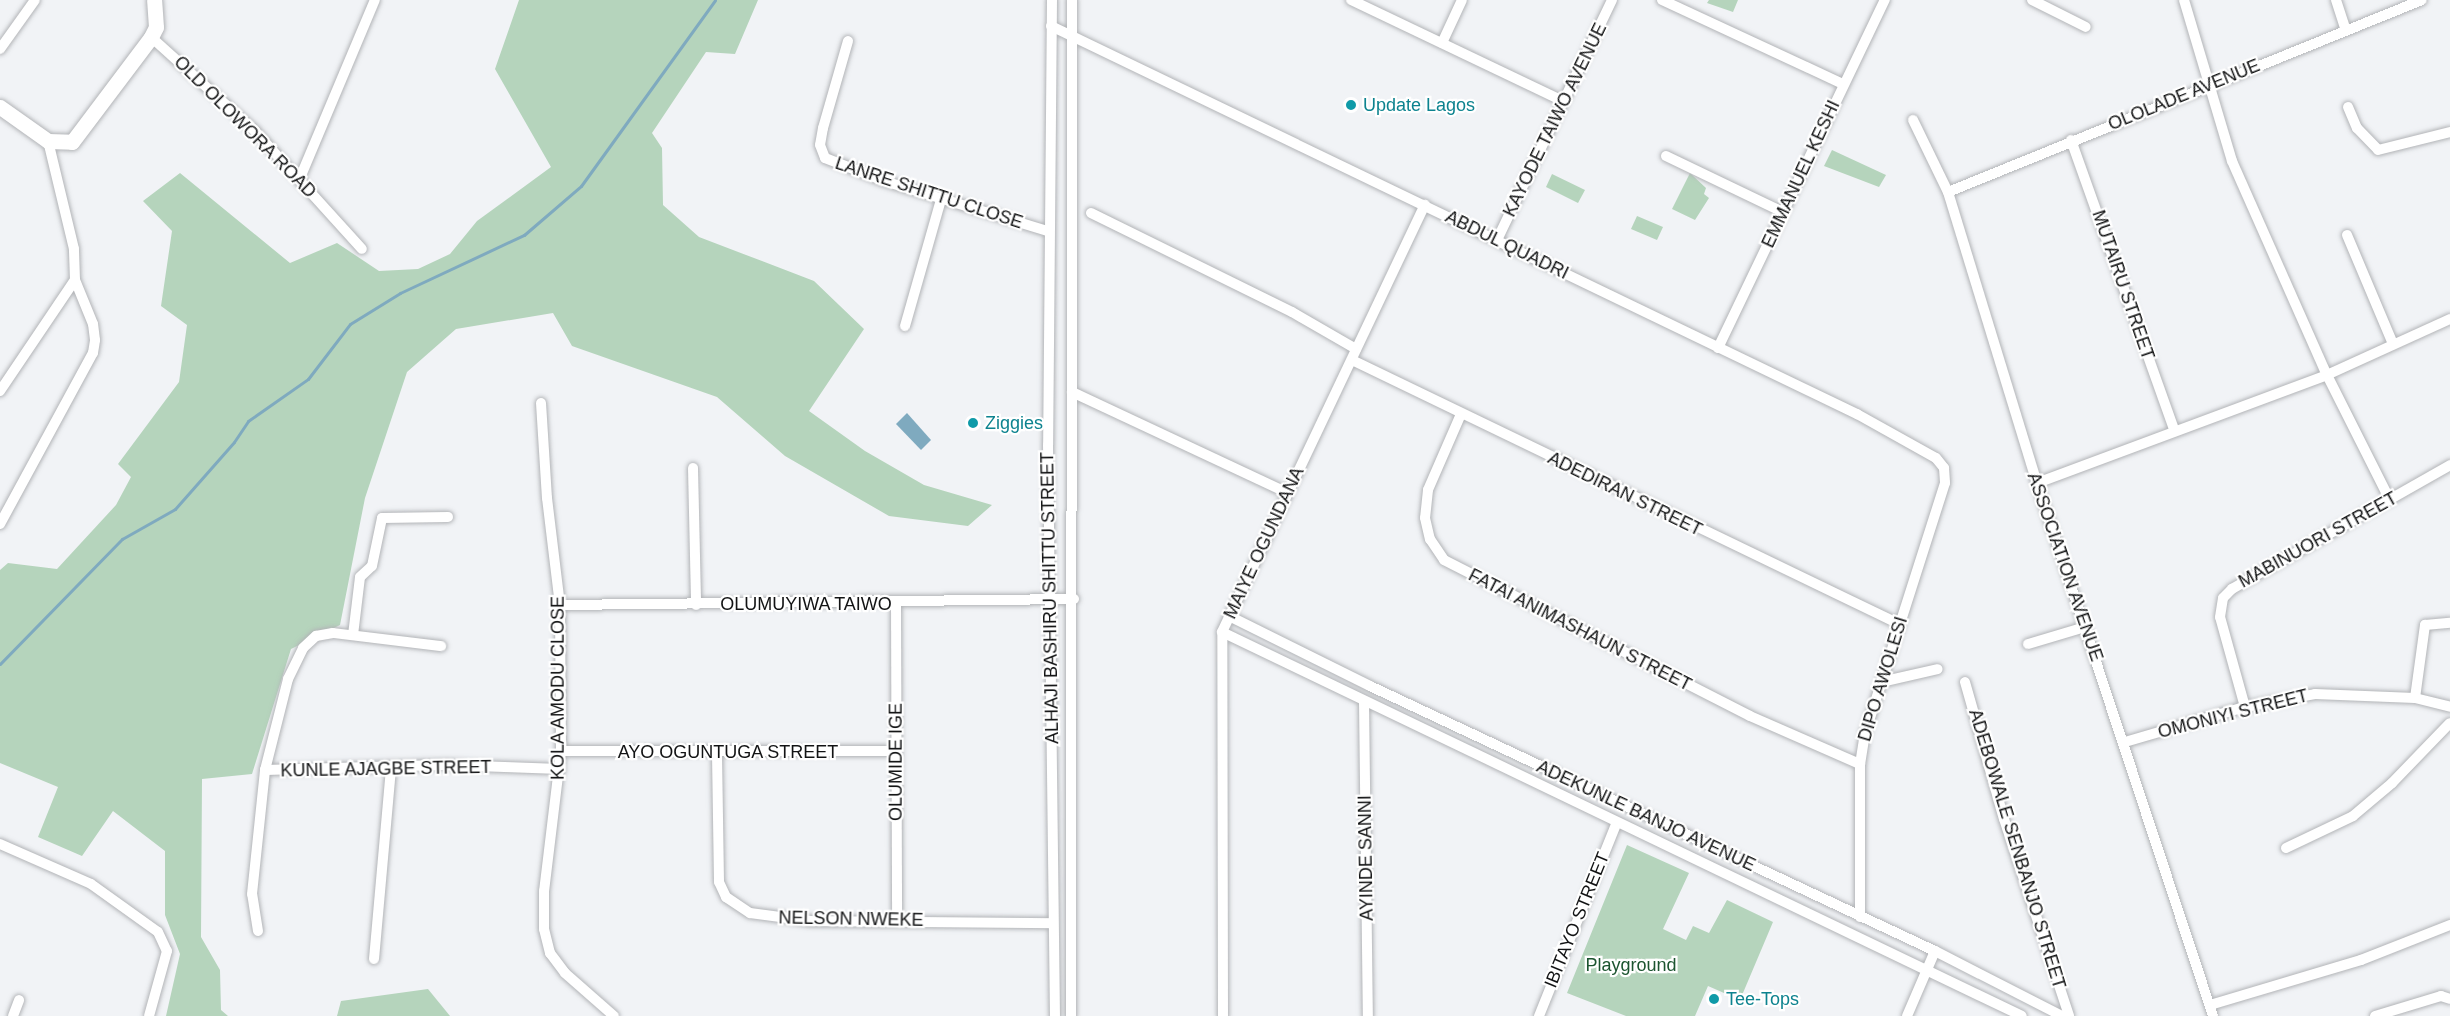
<!DOCTYPE html>
<html>
<head>
<meta charset="utf-8">
<style>
  body { margin:0 }
  #map { position:relative; width:2450px; height:1016px; overflow:hidden; background:#f1f3f6; font-family:Arial,sans-serif }
  div>[style] { position:absolute }
  .green>* { inset:0; background:#b5d4bc }
  .water>* { inset:0; background:#7faabf }
  .stream>* { height:3px; margin:-1.5px; padding:0 1.5px; transform-origin:1.5px; border-radius:1.5px; background:#7faabf }
  .roads { filter:drop-shadow(0 0 2px #b2b4b7) drop-shadow(0 0 2px #b2b4b7) }
  .street>* { height:10px; margin:-5px; padding:0 5px; transform-origin:5px; border-radius:5px; background:#fff }
  .secondary>* { height:15px; margin:-7.5px; padding:0 7.5px; transform-origin:7.5px; border-radius:7.5px; background:#fff }
  .dots>* { width:16px; height:16px; translate:-50% -50%; box-sizing:border-box; border:3px solid #fff; border-radius:50% }
  span { translate:-50% -50%; white-space:nowrap; text-align:center; line-height:1.15; -webkit-text-stroke:4.5px #fff; paint-order:stroke }
  .street-label { font-size:18px; color:#121314 }
  .culture-label { font-size:18px; color:#0d838f }
  .left { translate:0 -50%; text-align:left }
  .park-label { font-size:18px; color:#1b542f }
</style>
</head>
<body>
<div id="map">
  <div class="green">
    <div style="clip-path:polygon(519px 0,758px 0,735px 54px,706px 52px,652px 133px,662px 148px,663px 205px,699px 237px,814px 281px,864px 329px,809px 411px,865px 451px,924px 485px,992px 505px,968px 526px,889px 516px,785px 456px,717px 397px,572px 346px,553px 313px,456px 329px,407px 372px,365px 498px,340px 625px,291px 649px,252px 774px,202px 779px,201px 937px,220px 970px,221px 1010px,228px 1016px,166px 1016px,180px 954px,165px 915px,165px 851px,113px 811px,82px 856px,38px 837px,58px 787px,0 763px,0 570px,8px 563px,57px 569px,116px 505px,131px 477px,118px 464px,179px 382px,187px 325px,161px 306px,172px 231px,143px 201px,180px 173px,290px 263px,337px 243px,379px 271px,418px 269px,450px 254px,477px 221px,551px 167px,495px 69px)"></div>
    <div style="clip-path:polygon(1709px 0,1738px 0,1733px 12px,1707px 3px)"></div>
    <div style="clip-path:polygon(1832px 150px,1886px 175px,1879px 187px,1824px 166px)"></div>
    <div style="clip-path:polygon(1690px 173px,1706px 188px,1704px 194px,1709px 198px,1695px 220px,1672px 209px)"></div>
    <div style="clip-path:polygon(1552px 174px,1585px 190px,1578px 203px,1546px 187px)"></div>
    <div style="clip-path:polygon(1637px 216px,1663px 227px,1657px 240px,1631px 229px)"></div>
    <div style="clip-path:polygon(1627px 845px,1689px 873px,1663px 929px,1686px 940px,1693px 926px,1709px 933px,1727px 900px,1773px 922px,1740px 1000px,1708px 986px,1695px 1016px,1626px 1016px,1567px 993px)"></div>
    <div style="clip-path:polygon(428px 989px,450px 1016px,337px 1016px,341px 1001px)"></div>
  </div>
  <div class="water">
    <div style="clip-path:polygon(907px 413px,931px 440px,921px 450px,896px 424px)"></div>
  </div>
  <div class="stream">
    <div style="left:0;top:664px;width:175px;rotate:-45.7deg"></div>
    <div style="left:122px;top:539px;width:61px;rotate:-29.5deg"></div>
    <div style="left:175px;top:509px;width:89px;rotate:-48.6deg"></div>
    <div style="left:234px;top:442px;width:25px;rotate:-56deg"></div>
    <div style="left:248px;top:421px;width:73px;rotate:-35deg"></div>
    <div style="left:308px;top:379px;width:69px;rotate:-52.6deg"></div>
    <div style="left:350px;top:324px;width:59px;rotate:-31.8deg"></div>
    <div style="left:400px;top:293px;width:137px;rotate:-25.1deg"></div>
    <div style="left:524px;top:235px;width:75px;rotate:-40.7deg"></div>
    <div style="left:581px;top:186px;width:229px;rotate:-54.2deg"></div>
  </div>
  <div class="roads">
    <div class="street">
      <div style="left:1052px;top:0;width:445px;rotate:90.5deg"></div>
      <div style="left:1048px;top:445px;width:571px;rotate:89.3deg"></div>
      <div style="left:1351px;top:0;width:235px;rotate:25.5deg"></div>
      <div style="left:1662px;top:0;width:200px;rotate:24.9deg"></div>
      <div style="left:2032px;top:0;width:60px;rotate:26.6deg"></div>
      <div style="left:2184px;top:0;width:168px;rotate:73.4deg"></div>
      <div style="left:2232px;top:161px;width:234px;rotate:66.1deg"></div>
      <div style="left:2327px;top:375px;width:140px;rotate:63.3deg"></div>
      <div style="left:2336px;top:0;width:29px;rotate:72deg"></div>
      <div style="left:1051px;top:26px;width:895px;rotate:25.71deg"></div>
      <div style="left:1857px;top:414px;width:90px;rotate:29.1deg"></div>
      <div style="left:1936px;top:458px;width:13px;rotate:51deg"></div>
      <div style="left:1944px;top:468px;width:15px;rotate:86deg"></div>
      <div style="left:1945px;top:483px;width:262px;rotate:107.7deg"></div>
      <div style="left:1865px;top:733px;width:31px;rotate:99deg"></div>
      <div style="left:1860px;top:764px;width:153px;rotate:90deg"></div>
      <div style="left:151px;top:37px;width:140px;rotate:42.1deg"></div>
      <div style="left:255px;top:131px;width:159px;rotate:47.8deg"></div>
      <div style="left:848px;top:41px;width:91px;rotate:106deg"></div>
      <div style="left:823px;top:128px;width:17px;rotate:100deg"></div>
      <div style="left:820px;top:145px;width:14px;rotate:69deg"></div>
      <div style="left:825px;top:158px;width:63px;rotate:21.3deg"></div>
      <div style="left:884px;top:181px;width:171px;rotate:17deg"></div>
      <div style="left:1442px;top:43px;width:47px;rotate:-65.1deg"></div>
      <div style="left:0;top:49px;width:60px;rotate:-54.5deg"></div>
      <div style="left:2348px;top:107px;width:23px;rotate:67deg"></div>
      <div style="left:2357px;top:128px;width:30px;rotate:46deg"></div>
      <div style="left:2378px;top:150px;width:74px;rotate:-14deg"></div>
      <div style="left:1913px;top:120px;width:80px;rotate:64.1deg"></div>
      <div style="left:1948px;top:192px;width:304px;rotate:73deg"></div>
      <div style="left:2037px;top:483px;width:561px;rotate:71.73deg"></div>
      <div style="left:2071px;top:140px;width:308px;rotate:70.4deg"></div>
      <div style="left:1666px;top:156px;width:130px;rotate:25.6deg"></div>
      <div style="left:300px;top:178px;width:193px;rotate:-67.2deg"></div>
      <div style="left:1948px;top:192px;width:511px;rotate:-22.05deg"></div>
      <div style="left:1091px;top:213px;width:224px;rotate:26.2deg"></div>
      <div style="left:1292px;top:312px;width:74px;rotate:30deg"></div>
      <div style="left:2347px;top:235px;width:118px;rotate:67.1deg"></div>
      <div style="left:1497px;top:240px;width:266px;rotate:-64.4deg"></div>
      <div style="left:905px;top:326px;width:131px;rotate:-74.1deg"></div>
      <div style="left:1718px;top:348px;width:386px;rotate:-64.4deg"></div>
      <div style="left:1352px;top:360px;width:607px;rotate:25.76deg"></div>
      <div style="left:0;top:391px;width:134px;rotate:-56deg"></div>
      <div style="left:1072px;top:392px;width:238px;rotate:25.1deg"></div>
      <div style="left:541px;top:403px;width:95px;rotate:86.4deg"></div>
      <div style="left:547px;top:498px;width:108px;rotate:83.1deg"></div>
      <div style="left:560px;top:605px;width:146px;rotate:89.6deg"></div>
      <div style="left:561px;top:751px;width:141px;rotate:96.9deg"></div>
      <div style="left:544px;top:891px;width:38px;rotate:90deg"></div>
      <div style="left:544px;top:929px;width:25px;rotate:76deg"></div>
      <div style="left:550px;top:953px;width:25px;rotate:53deg"></div>
      <div style="left:565px;top:973px;width:65px;rotate:41.3deg"></div>
      <div style="left:1461px;top:414px;width:83px;rotate:113.5deg"></div>
      <div style="left:1428px;top:490px;width:28px;rotate:96deg"></div>
      <div style="left:1425px;top:518px;width:22px;rotate:77deg"></div>
      <div style="left:1430px;top:539px;width:25px;rotate:56deg"></div>
      <div style="left:1444px;top:560px;width:343px;rotate:27deg"></div>
      <div style="left:1750px;top:716px;width:120px;rotate:23.6deg"></div>
      <div style="left:693px;top:468px;width:137px;rotate:88.7deg"></div>
      <div style="left:2037px;top:483px;width:309px;rotate:-20.4deg"></div>
      <div style="left:2327px;top:375px;width:135px;rotate:-24.5deg"></div>
      <div style="left:0;top:524px;width:195px;rotate:-61.5deg"></div>
      <div style="left:93px;top:353px;width:13px;rotate:-81deg"></div>
      <div style="left:95px;top:340px;width:16px;rotate:-97deg"></div>
      <div style="left:93px;top:324px;width:48px;rotate:-112.2deg"></div>
      <div style="left:75px;top:280px;width:31px;rotate:-92deg"></div>
      <div style="left:74px;top:249px;width:111px;rotate:-103.5deg"></div>
      <div style="left:896px;top:603px;width:318px;rotate:89.8deg"></div>
      <div style="left:560px;top:605px;width:514px;rotate:-0.67deg"></div>
      <div style="left:1229px;top:616px;width:157px;rotate:26.4deg"></div>
      <div style="left:1370px;top:686px;width:624px;rotate:25.13deg"></div>
      <div style="left:1935px;top:951px;width:143px;rotate:27.1deg"></div>
      <div style="left:1222px;top:632px;width:887px;rotate:25.64deg"></div>
      <div style="left:353px;top:635px;width:58px;rotate:-83.1deg"></div>
      <div style="left:360px;top:577px;width:16px;rotate:-43deg"></div>
      <div style="left:372px;top:566px;width:49px;rotate:-78.2deg"></div>
      <div style="left:382px;top:518px;width:66px;rotate:-0.9deg"></div>
      <div style="left:2028px;top:644px;width:59px;rotate:-16.6deg"></div>
      <div style="left:1881px;top:682px;width:58px;rotate:-12.8deg"></div>
      <div style="left:1965px;top:682px;width:142px;rotate:74.1deg"></div>
      <div style="left:2004px;top:819px;width:207px;rotate:71.7deg"></div>
      <div style="left:2415px;top:698px;width:74px;rotate:-82.2deg"></div>
      <div style="left:2425px;top:625px;width:25px;rotate:-5deg"></div>
      <div style="left:1364px;top:701px;width:315px;rotate:89.3deg"></div>
      <div style="left:2245px;top:707px;width:93px;rotate:-105.5deg"></div>
      <div style="left:2220px;top:617px;width:19px;rotate:-81deg"></div>
      <div style="left:2223px;top:598px;width:13px;rotate:-45deg"></div>
      <div style="left:2232px;top:589px;width:251px;rotate:-29.6deg"></div>
      <div style="left:2125px;top:742px;width:125px;rotate:-16.3deg"></div>
      <div style="left:2245px;top:707px;width:71px;rotate:-10.5deg"></div>
      <div style="left:2315px;top:694px;width:100px;rotate:2.3deg"></div>
      <div style="left:2415px;top:698px;width:36px;rotate:14deg"></div>
      <div style="left:561px;top:751px;width:334px"></div>
      <div style="left:717px;top:754px;width:128px;rotate:89.1deg"></div>
      <div style="left:719px;top:882px;width:17px;rotate:65deg"></div>
      <div style="left:726px;top:897px;width:29px;rotate:34deg"></div>
      <div style="left:750px;top:913px;width:61px;rotate:7.6deg"></div>
      <div style="left:810px;top:921px;width:243px;rotate:0.5deg"></div>
      <div style="left:265px;top:770px;width:94px;rotate:-75.8deg"></div>
      <div style="left:288px;top:679px;width:34px;rotate:-64deg"></div>
      <div style="left:303px;top:648px;width:18px;rotate:-43deg"></div>
      <div style="left:316px;top:636px;width:17px;rotate:-10deg"></div>
      <div style="left:333px;top:633px;width:109px;rotate:6.9deg"></div>
      <div style="left:0;top:844px;width:99px;rotate:23.7deg"></div>
      <div style="left:91px;top:884px;width:82px;rotate:35.6deg"></div>
      <div style="left:158px;top:932px;width:21px;rotate:65deg"></div>
      <div style="left:167px;top:951px;width:67px;rotate:105.5deg"></div>
      <div style="left:2286px;top:848px;width:74px;rotate:-25.5deg"></div>
      <div style="left:2353px;top:816px;width:51px;rotate:-40.2deg"></div>
      <div style="left:2392px;top:783px;width:83px;rotate:-46deg"></div>
      <div style="left:258px;top:931px;width:37px;rotate:-99deg"></div>
      <div style="left:252px;top:894px;width:125px;rotate:-84deg"></div>
      <div style="left:265px;top:770px;width:184px;rotate:-1.6deg"></div>
      <div style="left:449px;top:765px;width:111px;rotate:2.1deg"></div>
      <div style="left:374px;top:959px;width:193px;rotate:-84.9deg"></div>
      <div style="left:2210px;top:1005px;width:158px;rotate:-16.6deg"></div>
      <div style="left:2361px;top:960px;width:96px;rotate:-21.5deg"></div>
      <div style="left:13px;top:1016px;width:17px;rotate:-69deg"></div>
      <div style="left:1071px;top:1016px;width:1016px;rotate:-89.94deg"></div>
      <div style="left:1223px;top:1016px;width:384px;rotate:-90.1deg"></div>
      <div style="left:1222px;top:632px;width:473px;rotate:-64.6deg"></div>
      <div style="left:1539px;top:1016px;width:207px;rotate:-68.1deg"></div>
      <div style="left:1907px;top:1016px;width:71px;rotate:-66.7deg"></div>
      <div style="left:2375px;top:1016px;width:69px;rotate:-16.9deg"></div>
      <div style="left:2441px;top:996px;width:9px;rotate:18deg"></div>
    </div>
    <div class="secondary">
      <div style="left:0;top:107px;width:59px;rotate:35.3deg"></div>
      <div style="left:48px;top:141px;width:24px;rotate:2deg"></div>
      <div style="left:72px;top:142px;width:131px;rotate:-53deg"></div>
      <div style="left:151px;top:37px;width:11px;rotate:-63deg"></div>
      <div style="left:156px;top:27px;width:27px;rotate:-94deg"></div>
    </div>
  </div>
  <div class="dots">
    <div style="left:1351px;top:105px;background:#0f9aa8"></div>
    <div style="left:973px;top:423px;background:#0f9aa8"></div>
    <div style="left:1714px;top:999px;background:#0f9aa8"></div>
  </div>
  <div class="street-label">
    <span style="left:2184px;top:95px;rotate:-22deg">OLOLADE AVENUE</span>
    <span style="left:1555px;top:120px;rotate:-64deg">KAYODE TAIWO AVENUE</span>
    <span style="left:245px;top:127px;rotate:45deg">OLD OLOWORA ROAD</span>
    <span style="left:1801px;top:174px;rotate:-65deg">EMMANUEL KESHI</span>
    <span style="left:929px;top:193px;rotate:18deg">LANRE SHITTU CLOSE</span>
    <span style="left:1507px;top:245px;rotate:26deg">ABDUL QUADRI</span>
    <span style="left:2123px;top:285px;rotate:71deg">MUTAIRU STREET</span>
    <span style="left:1625px;top:494px;rotate:26deg">ADEDIRAN STREET</span>
    <span style="left:2318px;top:540px;rotate:-29deg">MABINUORI STREET</span>
    <span style="left:1264px;top:543px;rotate:-65deg">MAIYE OGUNDANA</span>
    <span style="left:2065px;top:567px;rotate:71deg">ASSOCIATION AVENUE</span>
    <span style="left:1050px;top:598px;rotate:-91deg">ALHAJI BASHIRU SHITTU STREET</span>
    <span style="left:806px;top:604px">OLUMUYIWA TAIWO</span>
    <span style="left:1580px;top:630px;rotate:27deg">FATAI ANIMASHAUN STREET</span>
    <span style="left:1883px;top:679px;rotate:-73deg">DIPO AWOLESI</span>
    <span style="left:558px;top:688px;rotate:-90deg">KOLA AMODU CLOSE</span>
    <span style="left:2233px;top:714px;rotate:-14deg">OMONIYI STREET</span>
    <span style="left:728px;top:752px">AYO OGUNTUGA STREET</span>
    <span style="left:896px;top:762px;rotate:-90deg">OLUMIDE IGE</span>
    <span style="left:386px;top:769px;rotate:-1deg">KUNLE AJAGBE STREET</span>
    <span style="left:1646px;top:816px;rotate:25deg">ADEKUNLE BANJO AVENUE</span>
    <span style="left:2017px;top:849px;rotate:73deg">ADEBOWALE SENBANJO STREET</span>
    <span style="left:1366px;top:858px;rotate:-91deg">AYINDE SANNI</span>
    <span style="left:851px;top:919px;rotate:1deg">NELSON NWEKE</span>
    <span style="left:1577px;top:920px;rotate:-68deg">IBITAYO STREET</span>
  </div>
  <div class="culture-label">
    <span class="left" style="left:1363px;top:105px">Update Lagos</span>
    <span class="left" style="left:985px;top:423px">Ziggies</span>
    <span class="left" style="left:1726px;top:999px">Tee-Tops</span>
  </div>
  <div class="park-label">
    <span style="left:1631px;top:965px">Playground</span>
  </div>
</div>
</body>
</html>
